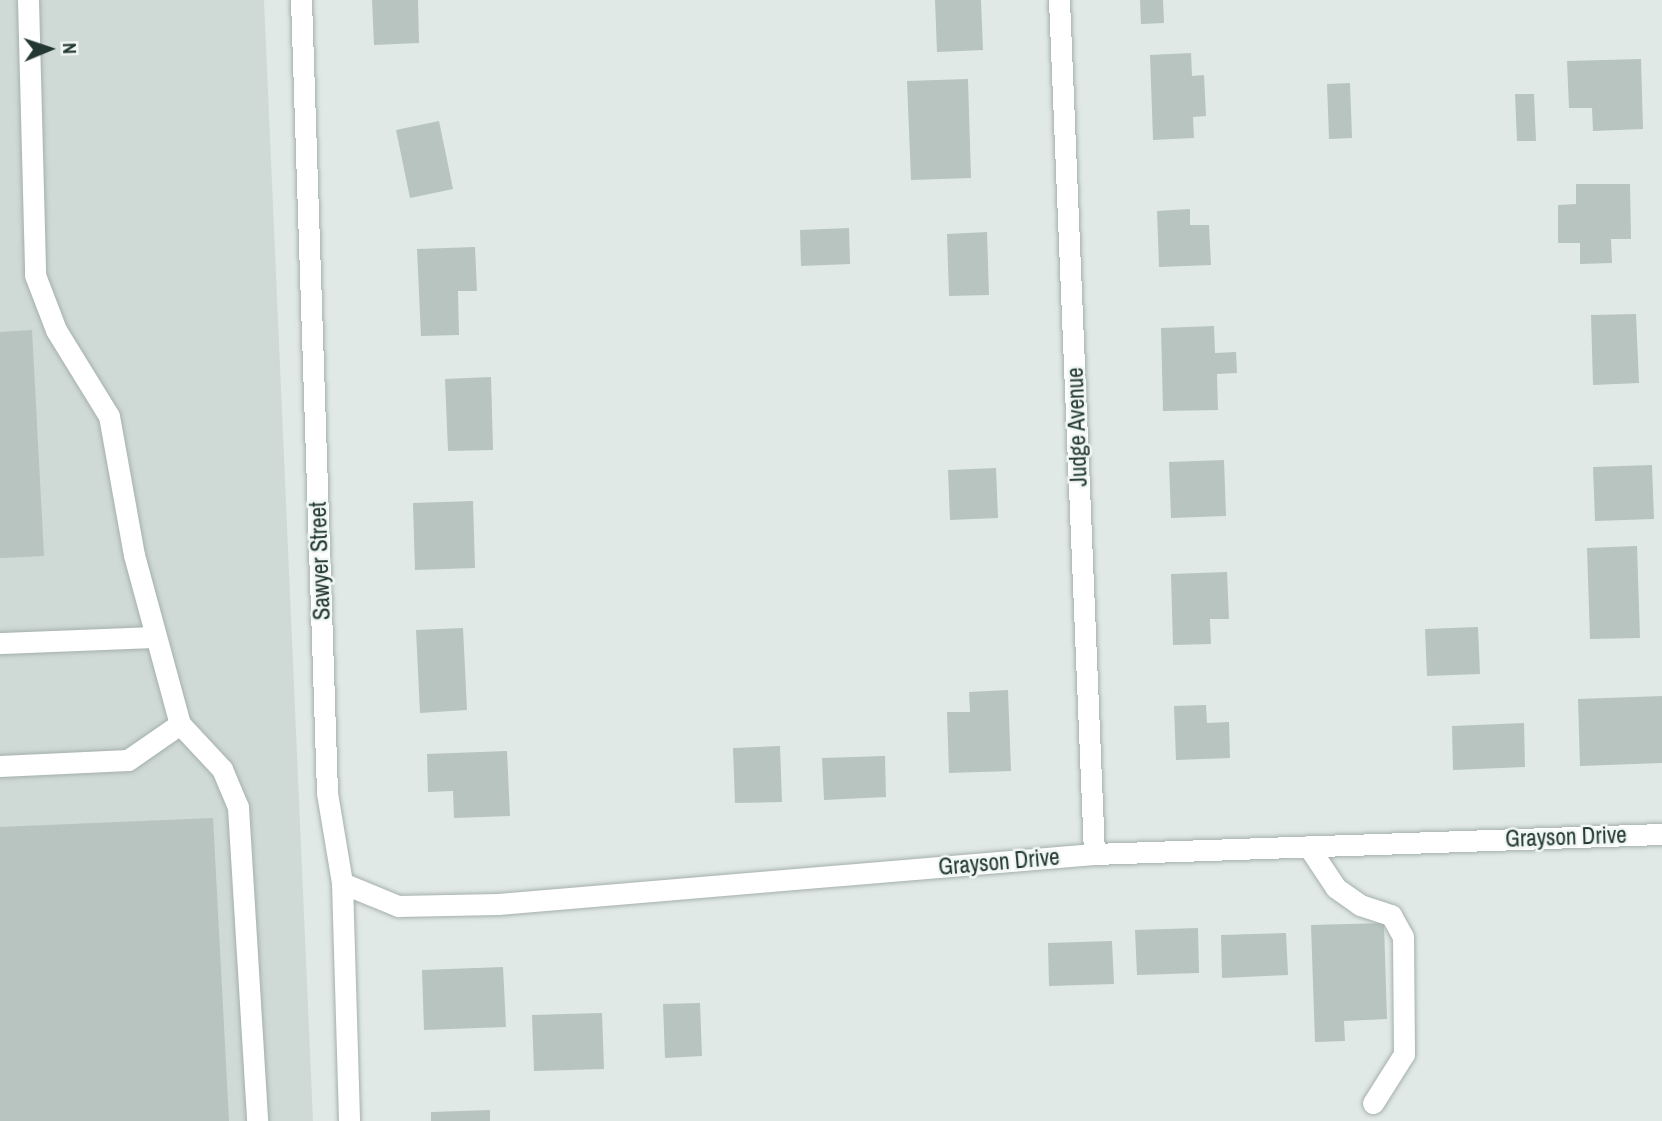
<!DOCTYPE html>
<html>
<head>
<meta charset="utf-8">
<style>
  body { margin:0 }
  #map { position:relative; width:1662px; height:1121px; overflow:hidden; background:#e1e9e6; font-family:"Archivo Narrow",sans-serif }
  div>[style] { position:absolute }
  .built>* { inset:0; background:#cfd9d5 }
  .building>* { inset:0; background:#b7c4bf }
  .roads { filter:drop-shadow(0 0 2px #a4b0ad) drop-shadow(0 0 2px #a4b0ad) }
  .minor>* { height:21px; margin:-10.5px; padding:0 10.5px; transform-origin:10.5px; border-radius:10.5px; background:#fff }
  span { translate:-50% -50%; white-space:nowrap; text-align:center; line-height:1.15; -webkit-text-stroke:5px #f1f7f4; paint-order:stroke }
  .street-label { font-size:23px; color:#233833 }
  .north { position:absolute; left:14px; top:14px; width:70px; height:70px; -webkit-text-stroke:5px #f1f7f4; paint-order:stroke; rotate:88deg; font-size:19px; font-weight:700; line-height:28px; text-align:center; color:#233833 }
  .north::after { content:''; display:block; margin:auto; width:24px; height:32px; background:#233833; clip-path:polygon(50% 0,100% 100%,50% 72%,0 100%) }
</style>
</head>
<body>
<div id="map">
  <div class="built">
    <div style="clip-path:polygon(0 0,264px 0,313px 1121px,0 1121px)"></div>
  </div>
  <div class="building">
    <div style="clip-path:polygon(372px 0,418px 0,419px 43px,374px 45px)"></div>
    <div style="clip-path:polygon(935px 0,981px 0,983px 50px,937px 52px)"></div>
    <div style="clip-path:polygon(1140px 0,1163px 0,1164px 23px,1141px 24px)"></div>
    <div style="clip-path:polygon(1191px 53px,1192px 76px,1204px 75px,1206px 116px,1193px 117px,1194px 138px,1153px 140px,1150px 55px)"></div>
    <div style="clip-path:polygon(1641px 59px,1643px 129px,1593px 131px,1592px 108px,1569px 108px,1567px 61px)"></div>
    <div style="clip-path:polygon(968px 79px,971px 178px,911px 180px,907px 81px)"></div>
    <div style="clip-path:polygon(1350px 83px,1352px 138px,1329px 139px,1327px 84px)"></div>
    <div style="clip-path:polygon(1515px 94px,1534px 94px,1536px 141px,1517px 141px)"></div>
    <div style="clip-path:polygon(439px 121px,453px 189px,410px 198px,396px 130px)"></div>
    <div style="clip-path:polygon(1576px 184px,1630px 184px,1631px 239px,1611px 239px,1612px 263px,1580px 264px,1580px 243px,1558px 243px,1558px 205px,1576px 204px)"></div>
    <div style="clip-path:polygon(1190px 209px,1190px 225px,1209px 225px,1211px 265px,1159px 267px,1157px 211px)"></div>
    <div style="clip-path:polygon(849px 228px,850px 264px,801px 266px,800px 230px)"></div>
    <div style="clip-path:polygon(987px 232px,989px 295px,949px 296px,947px 234px)"></div>
    <div style="clip-path:polygon(475px 247px,477px 291px,458px 291px,459px 335px,421px 336px,417px 249px)"></div>
    <div style="clip-path:polygon(1636px 314px,1639px 383px,1593px 385px,1591px 315px)"></div>
    <div style="clip-path:polygon(1214px 326px,1215px 353px,1236px 352px,1237px 373px,1217px 374px,1218px 410px,1163px 411px,1161px 328px)"></div>
    <div style="clip-path:polygon(32px 330px,44px 556px,0 558px,0 332px)"></div>
    <div style="clip-path:polygon(491px 377px,493px 450px,448px 451px,445px 379px)"></div>
    <div style="clip-path:polygon(1224px 460px,1226px 516px,1171px 518px,1169px 462px)"></div>
    <div style="clip-path:polygon(1652px 465px,1654px 519px,1595px 521px,1593px 467px)"></div>
    <div style="clip-path:polygon(996px 468px,998px 518px,950px 520px,948px 470px)"></div>
    <div style="clip-path:polygon(473px 501px,475px 568px,415px 570px,413px 503px)"></div>
    <div style="clip-path:polygon(1637px 546px,1640px 638px,1590px 639px,1587px 548px)"></div>
    <div style="clip-path:polygon(1227px 572px,1229px 619px,1210px 619px,1211px 644px,1173px 645px,1171px 574px)"></div>
    <div style="clip-path:polygon(1478px 627px,1480px 674px,1427px 676px,1425px 629px)"></div>
    <div style="clip-path:polygon(463px 628px,467px 710px,420px 713px,416px 630px)"></div>
    <div style="clip-path:polygon(1008px 690px,1011px 771px,949px 773px,947px 712px,970px 712px,969px 692px)"></div>
    <div style="clip-path:polygon(1662px 696px,1662px 763px,1580px 766px,1578px 699px)"></div>
    <div style="clip-path:polygon(1206px 705px,1207px 723px,1229px 722px,1230px 758px,1176px 760px,1174px 706px)"></div>
    <div style="clip-path:polygon(1524px 723px,1525px 767px,1453px 770px,1452px 726px)"></div>
    <div style="clip-path:polygon(780px 746px,782px 802px,735px 803px,733px 748px)"></div>
    <div style="clip-path:polygon(507px 751px,510px 816px,454px 818px,453px 791px,428px 792px,427px 754px)"></div>
    <div style="clip-path:polygon(885px 756px,886px 797px,824px 800px,822px 758px)"></div>
    <div style="clip-path:polygon(213px 818px,229px 1121px,0 1121px,0 827px)"></div>
    <div style="clip-path:polygon(1384px 923px,1387px 1019px,1344px 1021px,1345px 1041px,1315px 1042px,1311px 925px)"></div>
    <div style="clip-path:polygon(1198px 928px,1199px 973px,1137px 975px,1135px 930px)"></div>
    <div style="clip-path:polygon(1286px 933px,1288px 975px,1222px 978px,1221px 935px)"></div>
    <div style="clip-path:polygon(1112px 941px,1114px 984px,1049px 986px,1048px 943px)"></div>
    <div style="clip-path:polygon(503px 967px,506px 1027px,424px 1030px,422px 970px)"></div>
    <div style="clip-path:polygon(700px 1003px,702px 1056px,665px 1058px,663px 1004px)"></div>
    <div style="clip-path:polygon(602px 1013px,604px 1069px,534px 1071px,532px 1015px)"></div>
    <div style="clip-path:polygon(490px 1110px,490px 1121px,431px 1121px,431px 1112px)"></div>
  </div>
  <div class="roads">
    <div class="minor">
      <div style="left:28px;top:0;width:275px;rotate:88.5deg"></div>
      <div style="left:35px;top:275px;width:59px;rotate:69.1deg"></div>
      <div style="left:56px;top:330px;width:101px;rotate:58.4deg"></div>
      <div style="left:109px;top:416px;width:141px;rotate:79.8deg"></div>
      <div style="left:134px;top:555px;width:175px;rotate:74.8deg"></div>
      <div style="left:180px;top:724px;width:62px;rotate:47deg"></div>
      <div style="left:222px;top:769px;width:41px;rotate:67.2deg"></div>
      <div style="left:238px;top:807px;width:315px;rotate:86.5deg"></div>
      <div style="left:301px;top:0;width:793px;rotate:88.12deg"></div>
      <div style="left:327px;top:793px;width:91px;rotate:80.5deg"></div>
      <div style="left:342px;top:883px;width:238px;rotate:88.3deg"></div>
      <div style="left:1059px;top:0;width:855px;rotate:87.65deg"></div>
      <div style="left:0;top:643px;width:156px;rotate:-2.2deg"></div>
      <div style="left:0;top:766px;width:128px;rotate:-2.7deg"></div>
      <div style="left:128px;top:760px;width:63px;rotate:-34.7deg"></div>
      <div style="left:1308px;top:846px;width:50px;rotate:56.3deg"></div>
      <div style="left:1336px;top:888px;width:29px;rotate:35deg"></div>
      <div style="left:1360px;top:905px;width:33px;rotate:18deg"></div>
      <div style="left:1391px;top:915px;width:25px;rotate:61deg"></div>
      <div style="left:1403px;top:937px;width:117px;rotate:89.5deg"></div>
      <div style="left:1404px;top:1054px;width:58px;rotate:122.3deg"></div>
      <div style="left:342px;top:883px;width:61px;rotate:22.3deg"></div>
      <div style="left:398px;top:906px;width:100px;rotate:-1.1deg"></div>
      <div style="left:498px;top:904px;width:598px;rotate:-4.8deg"></div>
      <div style="left:1094px;top:854px;width:568px;rotate:-2.02deg"></div>
    </div>
  </div>
  <div class="street-label">
    <span style="left:1077px;top:427px;rotate:-92deg">Judge Avenue</span>
    <span style="left:320px;top:561px;rotate:-92deg">Sawyer Street</span>
    <span style="left:1566px;top:837px;rotate:-2deg">Grayson Drive</span>
    <span style="left:999px;top:862px;rotate:-5deg">Grayson Drive</span>
  </div>
  <div class="north">N</div>
</div>
</body>
</html>
